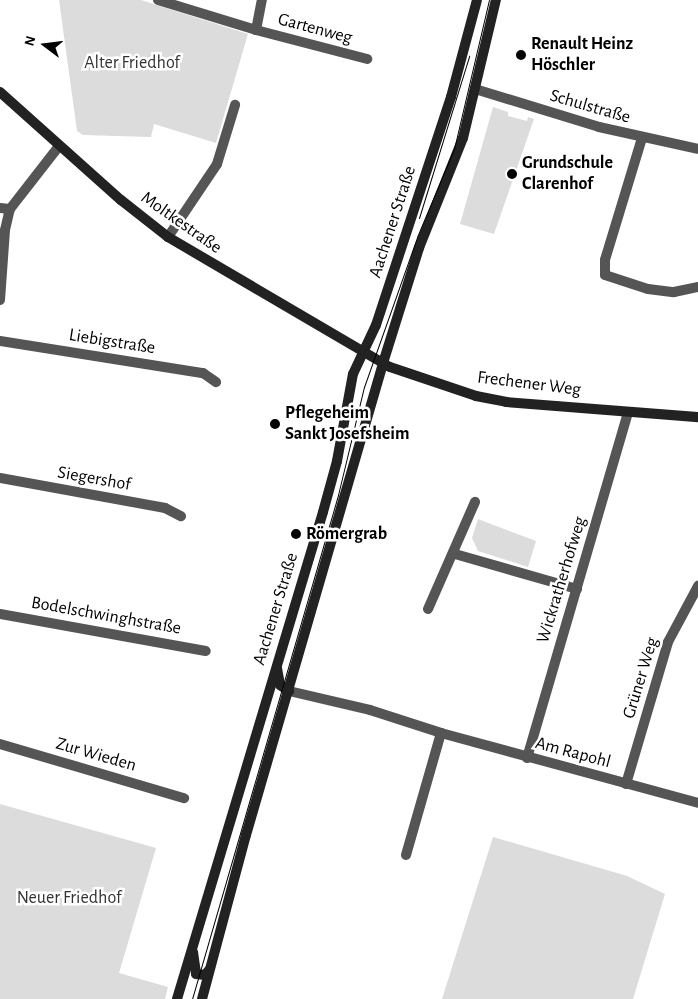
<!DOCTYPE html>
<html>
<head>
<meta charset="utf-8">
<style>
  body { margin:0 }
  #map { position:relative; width:698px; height:999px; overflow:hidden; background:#fff; font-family:"Alegreya Sans",sans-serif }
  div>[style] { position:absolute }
  .green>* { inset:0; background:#dcdcdc }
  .street>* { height:10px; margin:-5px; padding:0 5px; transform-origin:5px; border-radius:5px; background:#555 }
  .secondary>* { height:10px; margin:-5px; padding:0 5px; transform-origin:5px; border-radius:5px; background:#222 }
  .tram>* { height:1px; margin:-0.5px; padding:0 0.5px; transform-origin:0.5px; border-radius:0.5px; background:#000 }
  .dots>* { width:14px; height:14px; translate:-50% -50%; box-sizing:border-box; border:2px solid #fff; border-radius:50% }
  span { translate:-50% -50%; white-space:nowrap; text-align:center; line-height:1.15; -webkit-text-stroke:5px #fff; paint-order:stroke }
  .street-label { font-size:18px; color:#000 }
  .poi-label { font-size:18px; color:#000; font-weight:700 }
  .left { translate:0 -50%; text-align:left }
  .park-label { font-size:18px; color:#333 }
  .north { position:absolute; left:20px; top:20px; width:50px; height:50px; -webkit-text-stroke:4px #fff; paint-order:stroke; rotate:285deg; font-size:14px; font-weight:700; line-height:20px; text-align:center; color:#000 }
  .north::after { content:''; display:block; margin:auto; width:18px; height:22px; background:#000; clip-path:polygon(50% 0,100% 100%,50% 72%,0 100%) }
</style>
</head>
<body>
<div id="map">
  <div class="green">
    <div style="clip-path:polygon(59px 0,141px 0,248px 34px,216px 143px,154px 124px,151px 137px,83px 135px,77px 131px)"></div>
    <div style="clip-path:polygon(493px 107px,508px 112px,508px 116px,527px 121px,528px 117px,534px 119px,494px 234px,460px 224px)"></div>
    <div style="clip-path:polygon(478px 519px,536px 541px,528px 567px,478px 551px,472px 538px)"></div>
    <div style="clip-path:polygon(0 804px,156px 848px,119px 973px,168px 987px,165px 999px,0 999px)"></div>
    <div style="clip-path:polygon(493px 837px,627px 876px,665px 894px,633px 999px,442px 999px)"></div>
  </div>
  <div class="street">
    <div style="left:158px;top:0;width:102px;rotate:17deg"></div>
    <div style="left:256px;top:30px;width:31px;rotate:-79deg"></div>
    <div style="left:256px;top:30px;width:115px;rotate:14.6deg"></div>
    <div style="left:475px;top:89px;width:130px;rotate:17deg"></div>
    <div style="left:599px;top:127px;width:101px;rotate:12.5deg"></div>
    <div style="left:642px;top:138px;width:127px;rotate:106.9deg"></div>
    <div style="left:605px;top:260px;width:15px;rotate:90deg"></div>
    <div style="left:605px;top:275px;width:45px;rotate:18deg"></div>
    <div style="left:648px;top:289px;width:26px;rotate:7deg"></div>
    <div style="left:674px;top:292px;width:25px;rotate:-12deg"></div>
    <div style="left:0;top:208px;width:10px;rotate:6deg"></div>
    <div style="left:168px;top:237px;width:88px;rotate:-56.1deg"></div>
    <div style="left:217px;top:164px;width:62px;rotate:-73deg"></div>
    <div style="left:0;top:300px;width:70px;rotate:-85.9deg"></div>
    <div style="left:5px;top:230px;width:22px;rotate:-77deg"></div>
    <div style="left:10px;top:209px;width:80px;rotate:-52.1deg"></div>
    <div style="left:0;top:341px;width:206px;rotate:9deg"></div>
    <div style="left:203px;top:373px;width:16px;rotate:35deg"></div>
    <div style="left:0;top:478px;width:168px;rotate:10.3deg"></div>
    <div style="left:165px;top:508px;width:18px;rotate:27deg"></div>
    <div style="left:455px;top:554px;width:127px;rotate:16deg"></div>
    <div style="left:428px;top:609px;width:117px;rotate:-66.3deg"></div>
    <div style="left:0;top:614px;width:209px;rotate:10.2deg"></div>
    <div style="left:289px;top:691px;width:83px;rotate:13.2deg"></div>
    <div style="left:370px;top:710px;width:75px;rotate:17.9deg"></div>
    <div style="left:441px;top:733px;width:266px;rotate:15.2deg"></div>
    <div style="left:0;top:744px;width:192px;rotate:16.4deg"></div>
    <div style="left:527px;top:758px;width:360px;rotate:-73.7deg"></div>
    <div style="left:626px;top:784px;width:148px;rotate:-73.5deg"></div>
    <div style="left:668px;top:642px;width:64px;rotate:-61.8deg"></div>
    <div style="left:406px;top:855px;width:127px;rotate:-74deg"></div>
  </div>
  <div class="secondary">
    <div style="left:0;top:92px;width:162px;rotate:41.8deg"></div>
    <div style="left:121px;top:200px;width:60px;rotate:38.2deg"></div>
    <div style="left:168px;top:237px;width:257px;rotate:30.4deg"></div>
    <div style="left:390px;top:367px;width:91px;rotate:18.6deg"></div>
    <div style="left:476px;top:396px;width:31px;rotate:11deg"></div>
    <div style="left:506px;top:402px;width:193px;rotate:4.5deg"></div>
    <div style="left:277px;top:668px;width:17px;rotate:80deg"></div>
    <div style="left:280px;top:685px;width:11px;rotate:34deg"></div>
    <div style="left:193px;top:952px;width:22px;rotate:82deg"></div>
    <div style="left:196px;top:974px;width:9px;rotate:6deg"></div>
    <div style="left:205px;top:975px;width:6px;rotate:-51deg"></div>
    <div style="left:177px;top:999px;width:508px;rotate:-73.31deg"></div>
    <div style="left:323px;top:512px;width:53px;rotate:-74.6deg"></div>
    <div style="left:337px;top:461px;width:88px;rotate:-79.6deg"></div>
    <div style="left:353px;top:374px;width:54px;rotate:-64.9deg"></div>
    <div style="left:376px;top:325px;width:240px;rotate:-71.8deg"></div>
    <div style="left:451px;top:97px;width:100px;rotate:-75deg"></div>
    <div style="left:202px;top:999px;width:170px;rotate:-75deg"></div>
    <div style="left:246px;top:835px;width:491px;rotate:-73.8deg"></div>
    <div style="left:383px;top:363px;width:121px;rotate:-72.6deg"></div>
    <div style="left:419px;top:248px;width:118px;rotate:-68.2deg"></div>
    <div style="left:463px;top:138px;width:142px;rotate:-76.6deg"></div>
  </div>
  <div class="tram">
    <div style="left:419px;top:218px;width:170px;rotate:-72.8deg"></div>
    <div style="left:192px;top:999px;width:525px;rotate:-73.84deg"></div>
    <div style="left:338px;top:495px;width:111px;rotate:-76.5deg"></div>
    <div style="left:364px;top:387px;width:159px;rotate:-70.5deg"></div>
    <div style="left:417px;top:237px;width:95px;rotate:-67.2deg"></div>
    <div style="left:454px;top:149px;width:153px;rotate:-76.8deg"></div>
  </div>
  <div class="dots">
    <div style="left:521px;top:55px;background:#000"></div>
    <div style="left:512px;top:174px;background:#000"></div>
    <div style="left:275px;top:424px;background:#000"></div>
    <div style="left:296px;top:534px;background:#000"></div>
  </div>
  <div class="street-label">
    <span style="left:315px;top:29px;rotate:15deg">Gartenweg</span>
    <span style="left:590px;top:107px;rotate:16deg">Schulstraße</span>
    <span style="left:393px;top:222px;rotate:-72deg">Aachener Straße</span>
    <span style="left:181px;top:223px;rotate:35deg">Moltkestraße</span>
    <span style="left:112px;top:342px;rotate:9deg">Liebigstraße</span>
    <span style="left:529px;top:384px;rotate:7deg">Frechener Weg</span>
    <span style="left:94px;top:479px;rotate:10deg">Siegershof</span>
    <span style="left:562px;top:580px;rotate:-73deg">Wickratherhofweg</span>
    <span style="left:276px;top:609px;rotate:-73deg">Aachener Straße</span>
    <span style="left:106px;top:616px;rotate:10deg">Bodelschwinghstraße</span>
    <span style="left:641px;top:678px;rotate:-73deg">Grüner Weg</span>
    <span style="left:573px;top:753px;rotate:15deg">Am Rapohl</span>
    <span style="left:96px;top:755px;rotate:16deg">Zur Wieden</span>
  </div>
  <div class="poi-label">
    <span class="left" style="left:531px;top:55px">Renault Heinz<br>Höschler</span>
    <span class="left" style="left:522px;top:174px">Grundschule<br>Clarenhof</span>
    <span class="left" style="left:285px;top:424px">Pflegeheim<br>Sankt Josefsheim</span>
    <span class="left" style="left:306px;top:534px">Römergrab</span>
  </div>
  <div class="park-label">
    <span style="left:132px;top:63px">Alter Friedhof</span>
    <span style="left:69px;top:898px">Neuer Friedhof</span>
  </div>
  <div class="north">N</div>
</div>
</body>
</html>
